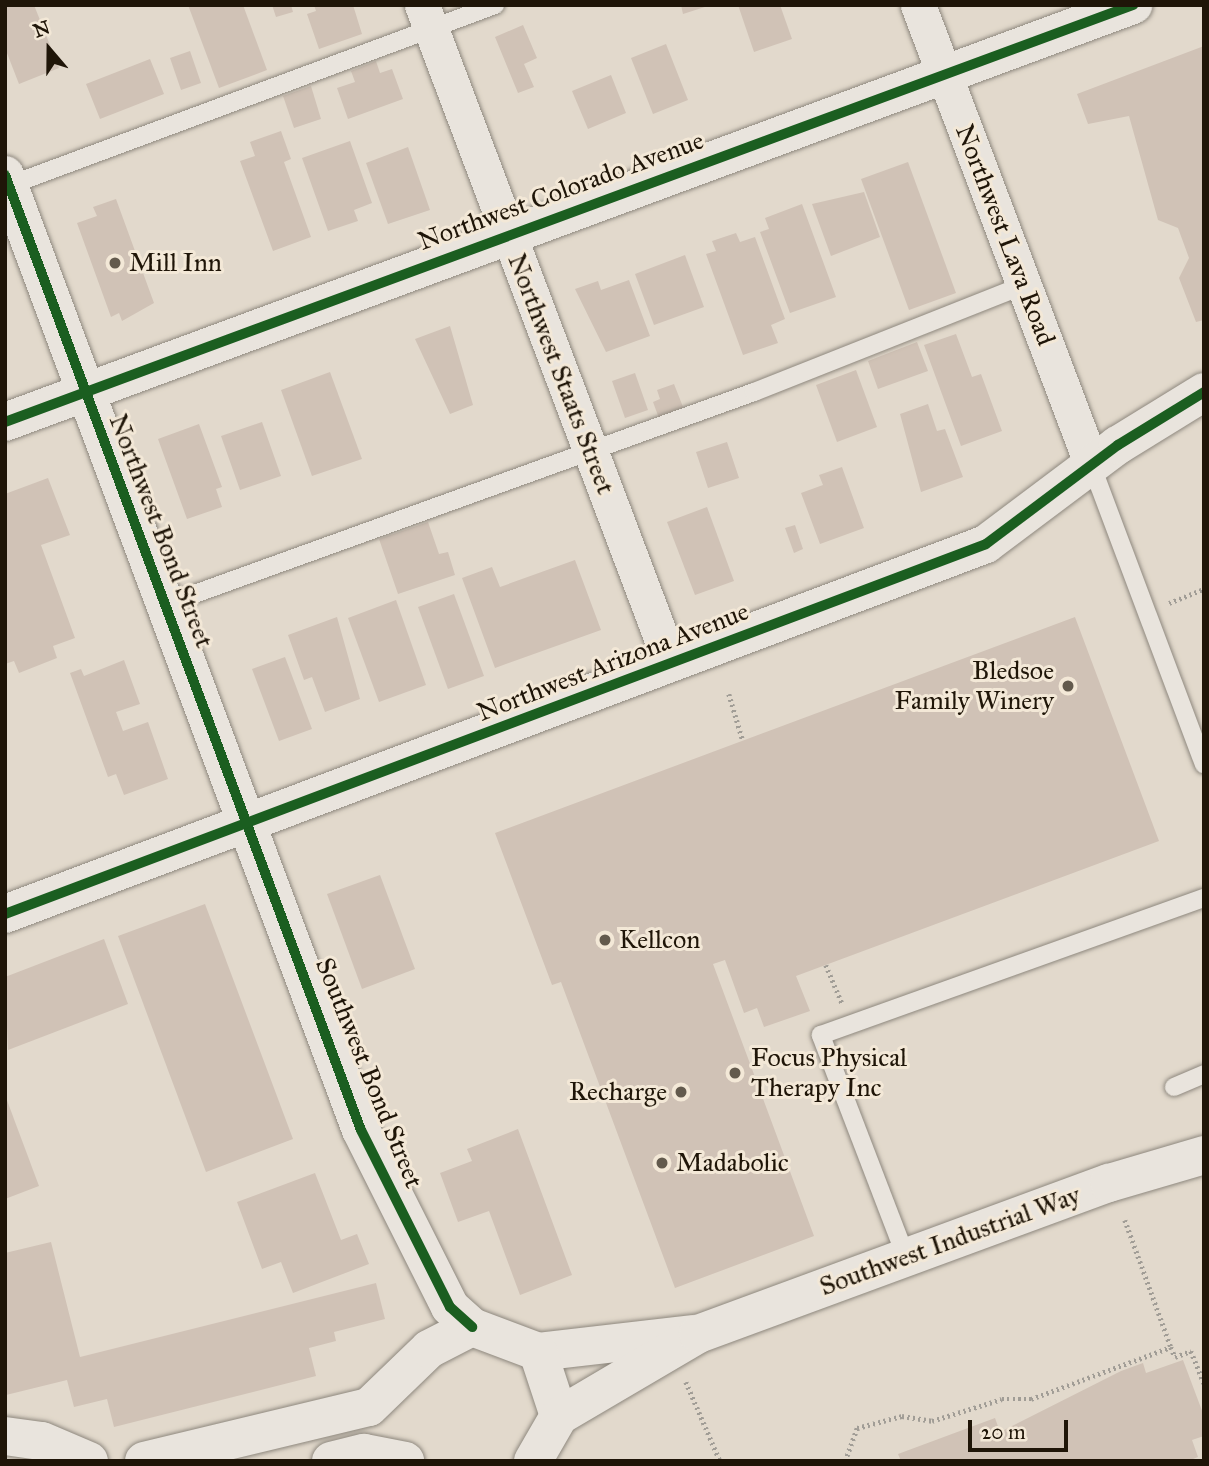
<!DOCTYPE html>
<html>
<head>
<meta charset="utf-8">
<style>
  body { margin:0 }
  #map { position:relative; width:1209px; height:1466px; overflow:hidden; background:#e2d9cc; font-family:"IM FELL Great Primer",serif }
  div>[style] { position:absolute }
  .building>* { inset:0; background:#d0c2b6 }
  .path>* { height:4.5px; margin-top:-2.25px; transform-origin:0; background:repeating-linear-gradient(90deg,#a19d96 0 2px,transparent 0 5.5px) }
  .roads { filter:drop-shadow(0 0 2px #8e887e) drop-shadow(0 0 2px #8e887e) }
  .lane>* { height:18px; margin:-9px; padding:0 9px; transform-origin:9px; border-radius:9px; background:#e9e4dd }
  .street>* { height:35px; margin:-17.5px; padding:0 17.5px; transform-origin:17.5px; border-radius:17.5px; background:#e9e4dd }
  .secondary>* { height:38px; margin:-19px; padding:0 19px; transform-origin:19px; border-radius:19px; background:#e9e4dd }
  .cycleway>* { height:10px; margin:-5px; padding:0 5px; transform-origin:5px; border-radius:5px; background:#1b5e20 }
  .dots>* { width:19px; height:19px; translate:-50% -50%; box-sizing:border-box; border:4px solid #f3e8d7; border-radius:50% }
  span { translate:-50% -50%; white-space:nowrap; text-align:center; line-height:1.15; -webkit-text-stroke:6px #f3e8d7; paint-order:stroke }
  .street-label { font-size:26px; color:#1f1508 }
  .poi-label { font-size:26px; color:#1f1508 }
  .left { translate:0 -50%; text-align:left }
  .right { translate:-100% -50%; text-align:right }
  .frame { position:absolute; inset:0; border:7px solid #1f1508; pointer-events:none }
  .north { position:absolute; left:14px; top:14px; width:70px; height:70px; -webkit-text-stroke:5px #f3e8d7; paint-order:stroke; rotate:340deg; font-size:19px; font-weight:700; line-height:28px; text-align:center; color:#1f1508 }
  .north::after { content:''; display:block; margin:auto; width:24px; height:32px; background:#1f1508; clip-path:polygon(50% 0,100% 100%,50% 72%,0 100%) }
  .scale { position:absolute; left:968px; top:1420px; width:100px; height:32px; box-sizing:border-box; border:4px solid #1f1508; border-top:0; padding-left:9px; font-size:21px; line-height:24px; white-space:nowrap; color:#1f1508; -webkit-text-stroke:5px #f3e8d7; paint-order:stroke }
</style>
</head>
<body>
<div id="map">
  <div class="building">
    <div style="clip-path:polygon(5px 5px,34px 5px,59px 68px,19px 84px,5px 48px)"></div>
    <div style="clip-path:polygon(188px 5px,243px 5px,267px 70px,219px 88px)"></div>
    <div style="clip-path:polygon(272px 5px,291px 5px,293px 12px,276px 17px)"></div>
    <div style="clip-path:polygon(314px 5px,353px 5px,362px 34px,319px 49px,307px 14px,316px 11px)"></div>
    <div style="clip-path:polygon(681px 5px,708px 5px,708px 6px,683px 14px)"></div>
    <div style="clip-path:polygon(738px 5px,780px 5px,792px 39px,754px 52px)"></div>
    <div style="clip-path:polygon(523px 25px,537px 58px,524px 64px,534px 87px,518px 93px,495px 37px)"></div>
    <div style="clip-path:polygon(666px 44px,688px 100px,653px 114px,631px 58px)"></div>
    <div style="clip-path:polygon(1204px 46px,1204px 320px,1196px 322px,1179px 278px,1189px 258px,1178px 228px,1158px 220px,1129px 116px,1088px 124px,1077px 94px)"></div>
    <div style="clip-path:polygon(190px 51px,201px 83px,181px 90px,170px 58px)"></div>
    <div style="clip-path:polygon(150px 59px,164px 94px,100px 119px,86px 84px)"></div>
    <div style="clip-path:polygon(376px 61px,380px 73px,392px 69px,403px 99px,348px 119px,337px 88px,355px 82px,351px 71px)"></div>
    <div style="clip-path:polygon(611px 75px,626px 113px,588px 129px,572px 91px)"></div>
    <div style="clip-path:polygon(311px 86px,321px 119px,294px 128px,283px 96px)"></div>
    <div style="clip-path:polygon(281px 131px,291px 159px,284px 162px,311px 237px,273px 251px,240px 161px,255px 156px,250px 142px)"></div>
    <div style="clip-path:polygon(350px 141px,372px 203px,354px 210px,358px 221px,328px 231px,302px 158px)"></div>
    <div style="clip-path:polygon(408px 147px,430px 210px,388px 224px,366px 163px)"></div>
    <div style="clip-path:polygon(908px 162px,956px 293px,909px 310px,861px 179px)"></div>
    <div style="clip-path:polygon(864px 192px,880px 237px,831px 256px,812px 204px)"></div>
    <div style="clip-path:polygon(116px 199px,154px 303px,122px 321px,119px 313px,111px 317px,77px 223px,97px 216px,93px 207px)"></div>
    <div style="clip-path:polygon(802px 204px,836px 297px,790px 313px,760px 232px,769px 229px,765px 218px)"></div>
    <div style="clip-path:polygon(736px 233px,740px 242px,755px 237px,785px 319px,771px 325px,778px 343px,743px 355px,706px 254px,716px 251px,712px 241px)"></div>
    <div style="clip-path:polygon(685px 255px,704px 307px,654px 325px,635px 274px)"></div>
    <div style="clip-path:polygon(629px 280px,650px 336px,606px 352px,575px 289px,598px 281px,601px 290px)"></div>
    <div style="clip-path:polygon(450px 326px,473px 405px,450px 414px,415px 339px)"></div>
    <div style="clip-path:polygon(956px 334px,972px 377px,981px 374px,1002px 431px,961px 446px,924px 345px)"></div>
    <div style="clip-path:polygon(917px 342px,928px 371px,878px 389px,868px 361px)"></div>
    <div style="clip-path:polygon(856px 370px,877px 427px,837px 442px,816px 385px)"></div>
    <div style="clip-path:polygon(330px 372px,362px 459px,312px 476px,281px 390px)"></div>
    <div style="clip-path:polygon(635px 373px,648px 410px,625px 418px,612px 381px)"></div>
    <div style="clip-path:polygon(674px 384px,685px 412px,660px 421px,653px 402px,660px 399px,657px 390px)"></div>
    <div style="clip-path:polygon(928px 404px,937px 431px,945px 429px,963px 477px,921px 492px,900px 414px)"></div>
    <div style="clip-path:polygon(262px 422px,281px 476px,240px 490px,221px 436px)"></div>
    <div style="clip-path:polygon(199px 424px,222px 487px,216px 489px,222px 507px,187px 519px,158px 439px)"></div>
    <div style="clip-path:polygon(727px 442px,739px 478px,708px 488px,696px 452px)"></div>
    <div style="clip-path:polygon(842px 467px,864px 528px,820px 544px,801px 493px,823px 485px,819px 475px)"></div>
    <div style="clip-path:polygon(48px 478px,70px 535px,41px 545px,75px 638px,53px 646px,57px 658px,19px 673px,14px 661px,5px 664px,5px 494px)"></div>
    <div style="clip-path:polygon(707px 507px,734px 581px,695px 595px,667px 522px)"></div>
    <div style="clip-path:polygon(428px 522px,439px 554px,448px 552px,455px 575px,398px 594px,379px 539px)"></div>
    <div style="clip-path:polygon(795px 525px,803px 549px,794px 553px,785px 528px)"></div>
    <div style="clip-path:polygon(575px 560px,601px 630px,495px 668px,462px 578px,492px 567px,500px 587px)"></div>
    <div style="clip-path:polygon(454px 594px,484px 676px,448px 689px,418px 607px)"></div>
    <div style="clip-path:polygon(396px 600px,426px 685px,379px 702px,348px 618px)"></div>
    <div style="clip-path:polygon(337px 617px,360px 699px,325px 712px,312px 677px,304px 680px,288px 635px)"></div>
    <div style="clip-path:polygon(1075px 617px,1159px 841px,796px 976px,810px 1011px,764px 1027px,757px 1008px,744px 1013px,725px 960px,713px 964px,814px 1236px,675px 1288px,561px 982px,552px 985px,495px 833px)"></div>
    <div style="clip-path:polygon(285px 657px,312px 729px,279px 741px,252px 669px)"></div>
    <div style="clip-path:polygon(124px 660px,140px 704px,116px 712px,123px 731px,148px 722px,168px 779px,124px 795px,116px 774px,108px 777px,70px 673px,81px 669px,84px 676px)"></div>
    <div style="clip-path:polygon(380px 875px,415px 969px,362px 989px,327px 894px)"></div>
    <div style="clip-path:polygon(205px 904px,293px 1139px,206px 1172px,118px 936px)"></div>
    <div style="clip-path:polygon(104px 939px,128px 1004px,8px 1050px,5px 977px)"></div>
    <div style="clip-path:polygon(5px 1095px,39px 1186px,5px 1199px)"></div>
    <div style="clip-path:polygon(518px 1129px,572px 1275px,520px 1295px,489px 1211px,458px 1222px,440px 1173px,472px 1161px,467px 1149px)"></div>
    <div style="clip-path:polygon(315px 1173px,341px 1240px,357px 1234px,369px 1264px,293px 1293px,281px 1262px,262px 1269px,237px 1202px)"></div>
    <div style="clip-path:polygon(51px 1242px,80px 1357px,376px 1283px,385px 1319px,334px 1332px,336px 1341px,309px 1348px,316px 1376px,114px 1427px,107px 1399px,74px 1407px,67px 1380px,6px 1395px,5px 1253px)"></div>
    <div style="clip-path:polygon(1183px 1360px,1204px 1416px,1204px 1436px,1192px 1440px,1198px 1457px,1188px 1461px,901px 1461px,898px 1454px,995px 1418px,1000px 1432px,1121px 1371px,1143px 1363px,1146px 1373px)"></div>
  </div>
  <div class="path">
    <div style="left:1169px;top:603px;width:38px;rotate:-22deg"></div>
    <div style="left:729px;top:694px;width:49px;rotate:73.4deg"></div>
    <div style="left:826px;top:965px;width:41px;rotate:67.2deg"></div>
    <div style="left:1125px;top:1220px;width:135px;rotate:70.1deg"></div>
    <div style="left:686px;top:1382px;width:86px;rotate:66.7deg"></div>
    <div style="left:845px;top:1461px;width:35px;rotate:-70deg"></div>
    <div style="left:857px;top:1428px;width:47px;rotate:-14.9deg"></div>
    <div style="left:902px;top:1416px;width:30px;rotate:9deg"></div>
    <div style="left:932px;top:1421px;width:73px;rotate:-17.4deg"></div>
    <div style="left:1002px;top:1399px;width:29px"></div>
    <div style="left:1031px;top:1399px;width:149px;rotate:-20.4deg"></div>
    <div style="left:1171px;top:1347px;width:11px;rotate:68deg"></div>
    <div style="left:1175px;top:1357px;width:17px;rotate:-21deg"></div>
    <div style="left:1191px;top:1351px;width:35px;rotate:68deg"></div>
  </div>
  <div class="roads">
    <div class="lane">
      <div style="left:5px;top:187px;width:523px;rotate:-20.38deg"></div>
      <div style="left:1091px;top:464px;width:321px;rotate:69.4deg"></div>
      <div style="left:164px;top:605px;width:627px;rotate:-19.85deg"></div>
      <div style="left:754px;top:392px;width:290px;rotate:-21.6deg"></div>
      <div style="left:1174px;top:1087px;width:33px;rotate:-23deg"></div>
      <div style="left:906px;top:1257px;width:238px;rotate:-111deg"></div>
      <div style="left:821px;top:1035px;width:407px;rotate:-19.7deg"></div>
    </div>
    <div class="street">
      <div style="left:422px;top:5px;width:704px;rotate:69.3deg"></div>
      <div style="left:918px;top:5px;width:491px;rotate:69.3deg"></div>
    </div>
    <div class="secondary">
      <div style="left:5px;top:175px;width:1019px;rotate:69.56deg"></div>
      <div style="left:361px;top:1130px;width:198px;rotate:63.3deg"></div>
      <div style="left:450px;top:1307px;width:30px;rotate:42deg"></div>
      <div style="left:5px;top:422px;width:1203px;rotate:-20.29deg"></div>
      <div style="left:5px;top:914px;width:1048px;rotate:-20.66deg"></div>
      <div style="left:986px;top:544px;width:165px;rotate:-36.9deg"></div>
      <div style="left:1118px;top:445px;width:101px;rotate:-31.6deg"></div>
      <div style="left:538px;top:1352px;width:156px;rotate:-6.6deg"></div>
      <div style="left:5px;top:1436px;width:37px;rotate:8deg"></div>
      <div style="left:42px;top:1441px;width:51px;rotate:23.1deg"></div>
      <div style="left:144px;top:1461px;width:231px;rotate:-13.5deg"></div>
      <div style="left:369px;top:1407px;width:83px;rotate:-44deg"></div>
      <div style="left:429px;top:1349px;width:48px;rotate:-27.1deg"></div>
      <div style="left:472px;top:1327px;width:71px;rotate:20.7deg"></div>
      <div style="left:538px;top:1352px;width:67px;rotate:71.8deg"></div>
      <div style="left:331px;top:1461px;width:34px;rotate:-14deg"></div>
      <div style="left:364px;top:1453px;width:42px;rotate:11deg"></div>
      <div style="left:533px;top:1461px;width:52px;rotate:-60deg"></div>
      <div style="left:559px;top:1416px;width:161px;rotate:-30.5deg"></div>
      <div style="left:698px;top:1334px;width:438px;rotate:-20.2deg"></div>
      <div style="left:1109px;top:1183px;width:99px;rotate:-16.4deg"></div>
    </div>
  </div>
  <div class="cycleway">
    <div style="left:5px;top:175px;width:1019px;rotate:69.56deg"></div>
    <div style="left:361px;top:1130px;width:198px;rotate:63.3deg"></div>
    <div style="left:450px;top:1307px;width:30px;rotate:42deg"></div>
    <div style="left:5px;top:422px;width:1203px;rotate:-20.29deg"></div>
    <div style="left:5px;top:914px;width:1048px;rotate:-20.66deg"></div>
    <div style="left:986px;top:544px;width:165px;rotate:-36.9deg"></div>
    <div style="left:1118px;top:445px;width:101px;rotate:-31.6deg"></div>
  </div>
  <div class="dots">
    <div style="left:115px;top:263px;background:#635a4d"></div>
    <div style="left:1068px;top:686px;background:#635a4d"></div>
    <div style="left:605px;top:940px;background:#635a4d"></div>
    <div style="left:735px;top:1073px;background:#635a4d"></div>
    <div style="left:681px;top:1092px;background:#635a4d"></div>
    <div style="left:662px;top:1163px;background:#635a4d"></div>
  </div>
  <div class="street-label">
    <span style="left:561px;top:191px;rotate:-20deg">Northwest Colorado Avenue</span>
    <span style="left:1005px;top:235px;rotate:69deg">Northwest Lava Road</span>
    <span style="left:561px;top:374px;rotate:69deg">Northwest Staats Street</span>
    <span style="left:161px;top:531px;rotate:69deg">Northwest Bond Street</span>
    <span style="left:613px;top:662px;rotate:-21deg">Northwest Arizona Avenue</span>
    <span style="left:369px;top:1073px;rotate:68deg">Southwest Bond Street</span>
    <span style="left:950px;top:1241px;rotate:-20deg">Southwest Industrial Way</span>
  </div>
  <div class="poi-label">
    <span class="left" style="left:129px;top:263px">Mill Inn</span>
    <span class="right" style="left:1054px;top:686px">Bledsoe<br>Family Winery</span>
    <span class="left" style="left:619px;top:940px">Kellcon</span>
    <span class="left" style="left:751px;top:1073px">Focus Physical<br>Therapy Inc</span>
    <span class="right" style="left:667px;top:1092px">Recharge</span>
    <span class="left" style="left:676px;top:1163px">Madabolic</span>
  </div>
  <div class="frame"></div>
  <div class="north">N</div>
  <div class="scale">20 m</div>
</div>
</body>
</html>
